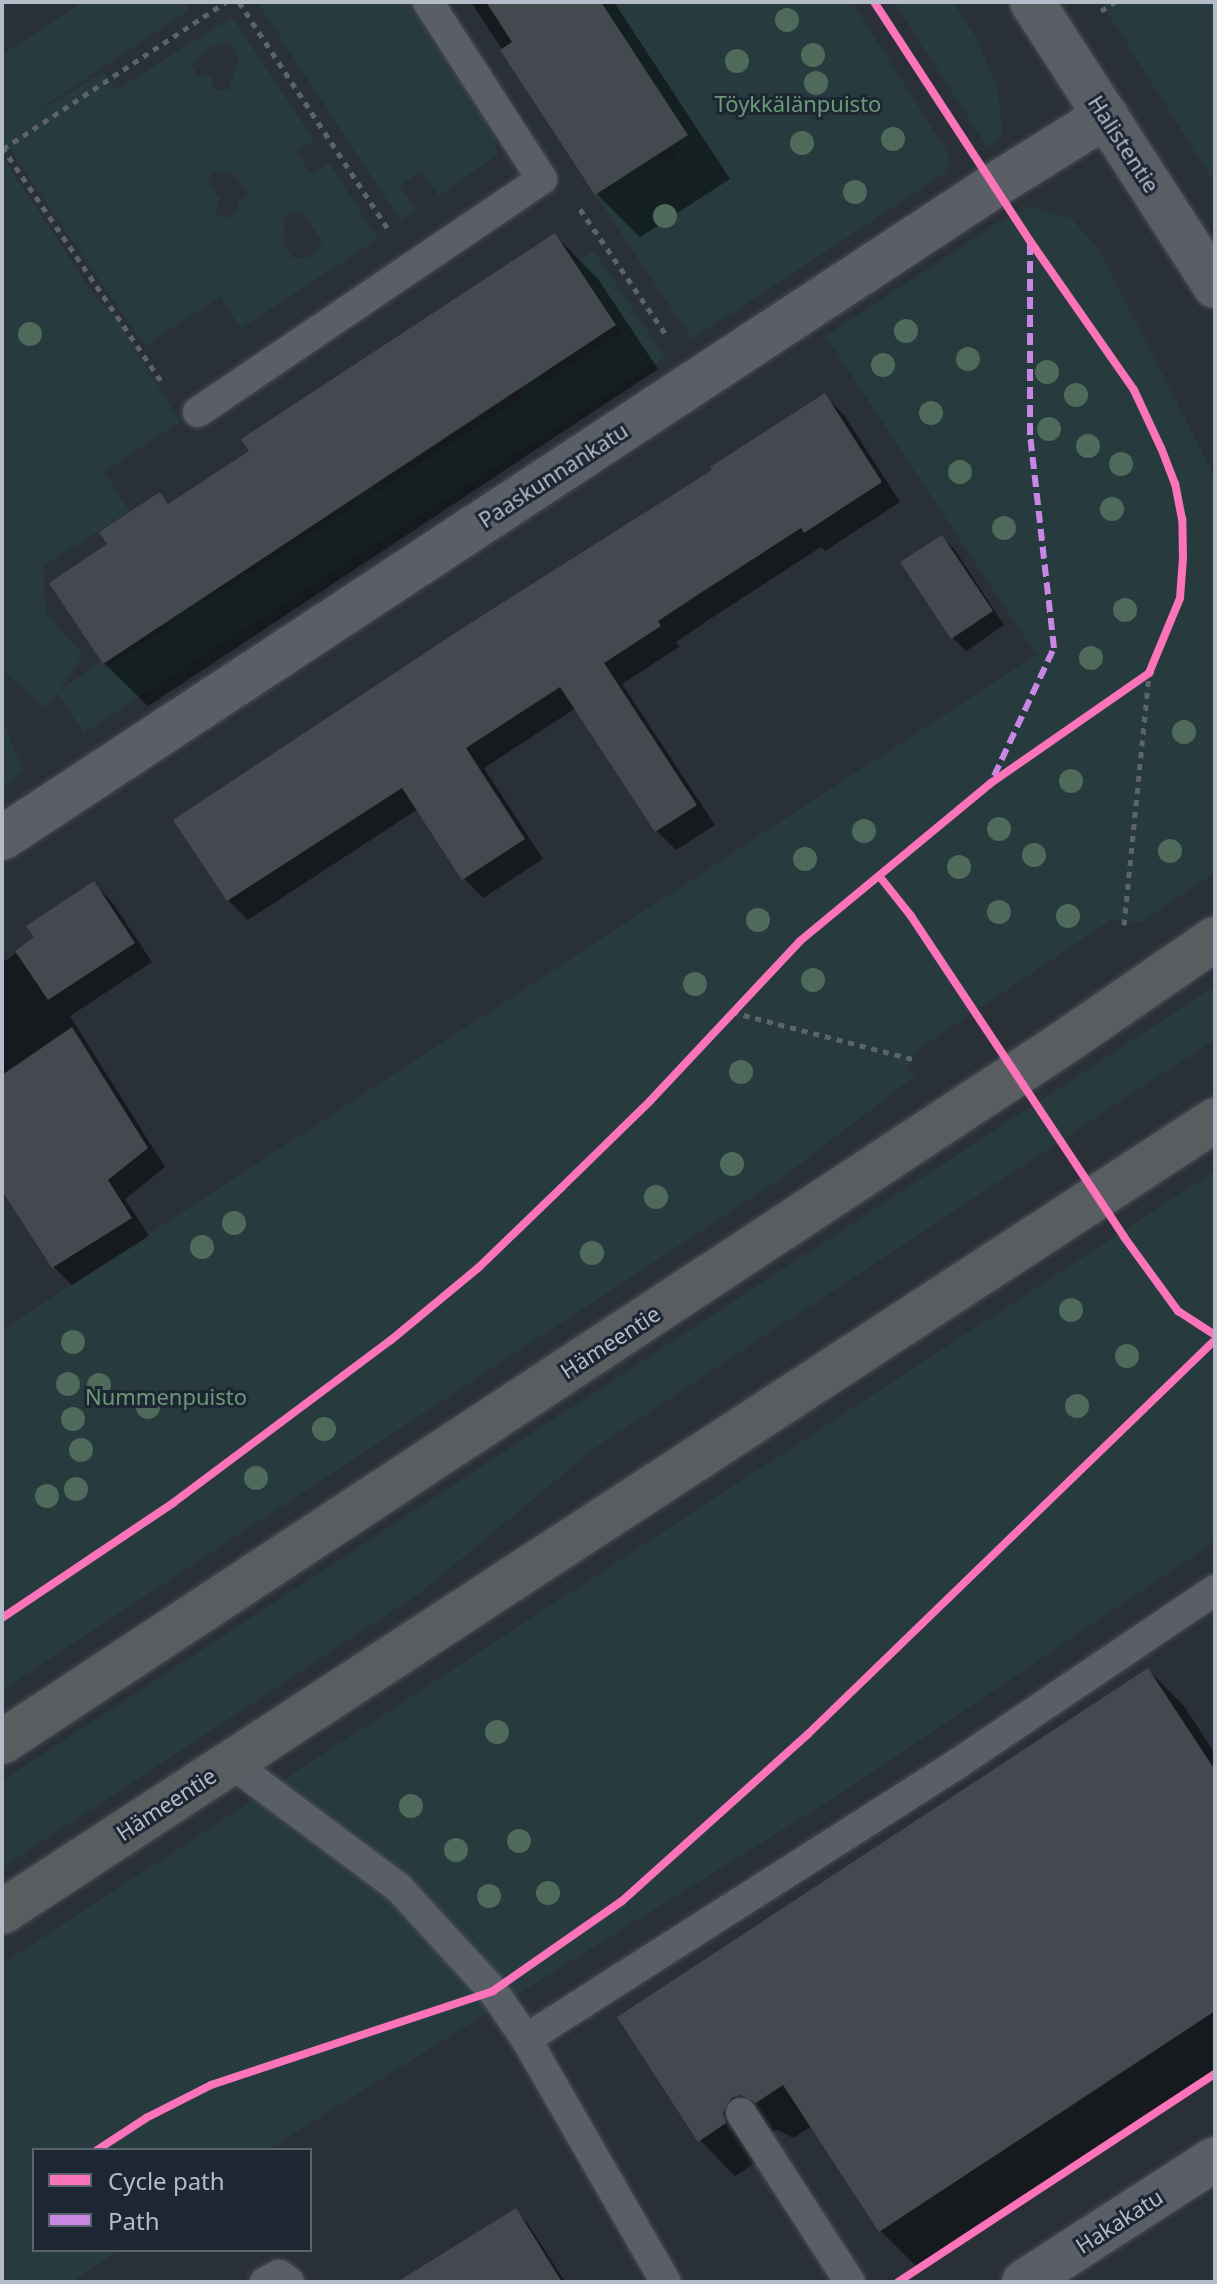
<!DOCTYPE html>
<html>
<head>
<meta charset="utf-8">
<style>
  body { margin:0 }
  #map { position:relative; width:1217px; height:2284px; overflow:hidden; background:#2a3038; font-family:"Noto Sans",sans-serif }
  div>[style] { position:absolute }
  .green>* { inset:0; background:#273a3e }
  .shadow>* { inset:0; background:#0007 }
  .building>* { inset:0; background:#444950 }
  .path>* { height:5px; margin-top:-2.5px; transform-origin:0; background:repeating-linear-gradient(90deg,#5d636a 0 6px,transparent 0 12px) }
  .roads { filter:drop-shadow(0 0 2px #484c53) drop-shadow(0 0 2px #484c53) }
  .lane>* { height:30px; margin:-15px; padding:0 15px; transform-origin:15px; border-radius:15px; background:#5a5e66 }
  .street>* { height:44px; margin:-22px; padding:0 22px; transform-origin:22px; border-radius:22px; background:#5a5e66 }
  .secondary>* { height:44px; margin:-22px; padding:0 22px; transform-origin:22px; border-radius:22px; background:#595d64 }
  .highway>* { height:44px; margin:-22px; padding:0 22px; transform-origin:22px; border-radius:22px; background:#5a5d60 }
  .quiet>* { height:6px; margin-top:-3px; transform-origin:0; background:repeating-linear-gradient(90deg,#c787e3 0 12px,transparent 0 18px) }
  .cycleway>* { height:8px; margin:-4px; padding:0 4px; transform-origin:4px; border-radius:4px; background:#fb73b8 }
  .trees>* { width:24px; height:24px; margin:-12px; border-radius:50%; background:#4e6a5a }
  span { translate:-50% -50%; white-space:nowrap; text-align:center; line-height:1.15; -webkit-text-stroke:6px #1d2633; paint-order:stroke }
  .park-label { font-size:22px; color:#6b9a76 }
  .street-label { font-size:22px; color:#b4bcc9 }
  .frame { position:absolute; inset:0; border:4px solid #b4bcc9; pointer-events:none }
  .legend { position:absolute; left:32px; top:2148px; width:280px; height:104px; box-sizing:border-box; background:#1d2633; border:2px solid #59626f; margin:0; padding:10px 14px; list-style:none; font-size:24px; color:#b4bcc9 }
  .legend li { display:flex; align-items:center; gap:16px; height:40px }
  .legend b { width:40px; border:2px solid #59626f }
</style>
</head>
<body>
<div id="map">
  <div class="green">
    <div style="clip-path:polygon(evenodd,83px 2px,184px 2px,189px 10px,24px 120px,104px 72px,116px 90px,232px 17px,314px 140px,297px 152px,311px 174px,329px 163px,378px 239px,241px 328px,220px 297px,145px 346px,2px 138px,2px 55px,83px 2px,223px 43px,231px 44px,239px 59px,228px 90px,215px 90px,211px 85px,214px 76px,198px 76px,191px 65px,210px 48px,223px 43px,83px 2px,218px 171px,233px 174px,248px 194px,237px 202px,238px 211px,227px 218px,218px 216px,215px 210px,220px 198px,208px 183px,211px 175px,218px 171px,83px 2px,293px 210px,304px 213px,322px 242px,317px 253px,306px 258px,293px 258px,283px 243px,285px 217px,293px 210px)"></div>
    <div style="clip-path:polygon(257px 2px,408px 2px,493px 133px,498px 154px,439px 196px,422px 171px,400px 185px,416px 211px,401px 221px)"></div>
    <div style="clip-path:polygon(601px 2px,852px 2px,948px 153px,949px 162px,945px 173px,692px 339px,595px 194px,659px 153px,666px 163px,676px 157px,670px 147px,688px 134px)"></div>
    <div style="clip-path:polygon(894px 2px,953px 2px,977px 39px,998px 88px,1002px 132px,994px 146px,986px 145px)"></div>
    <div style="clip-path:polygon(1101px 2px,1215px 2px,1215px 184px)"></div>
    <div style="clip-path:polygon(2px 156px,98px 301px,115px 316px,180px 422px,104px 472px,130px 512px,43px 565px,46px 613px,83px 655px,59px 691px,101px 662px,106px 668px,181px 618px,174px 606px,197px 592px,205px 603px,353px 506px,346px 495px,368px 480px,377px 492px,525px 394px,519px 384px,536px 373px,543px 383px,621px 332px,575px 263px,594px 250px,665px 357px,84px 733px,57px 693px,46px 708px,2px 670px)"></div>
    <div style="clip-path:polygon(1031px 207px,1071px 218px,1098px 248px,1215px 477px,1215px 873px,1142px 922px,1111px 920px,920px 1048px,906px 1069px,916px 1075px,782px 1178px,2px 1690px,2px 1330px,1036px 655px,826px 336px,996px 224px)"></div>
    <div style="clip-path:polygon(2px 719px,24px 772px,2px 786px)"></div>
    <div style="clip-path:polygon(1215px 986px,1215px 1039px,595px 1448px,420px 1593px,2px 1868px,2px 1781px)"></div>
    <div style="clip-path:polygon(1215px 1171px,1215px 1542px,829px 1801px,267px 2150px,34px 2150px,34px 2250px,119px 2250px,72px 2282px,2px 2282px,2px 1964px)"></div>
  </div>
  <div class="shadow">
    <div style="clip-path:polygon(471px 2px,614px 2px,730px 179px,640px 237px,597px 194px)"></div>
    <div style="clip-path:polygon(555px 235px,598px 279px,658px 369px,148px 706px,104px 663px,110px 545px,159px 495px,170px 505px,251px 452px)"></div>
    <div style="clip-path:polygon(824px 395px,844px 415px,900px 502px,825px 551px,821px 547px,719px 613px,676px 642px,679px 647px,622px 684px,715px 825px,676px 850px,657px 831px,576px 708px,484px 768px,543px 859px,483px 898px,464px 878px,418px 809px,248px 920px,228px 900px,715px 471px)"></div>
    <div style="clip-path:polygon(942px 537px,955px 550px,1004px 625px,966px 651px,953px 638px,903px 563px)"></div>
    <div style="clip-path:polygon(94px 884px,112px 902px,152px 962px,70px 1016px,165px 1167px,125px 1199px,149px 1236px,72px 1285px,54px 1267px,2px 1187px,2px 963px,37px 938px)"></div>
    <div style="clip-path:polygon(1148px 1670px,1184px 1706px,1215px 1754px,1215px 2070px,916px 2266px,880px 2230px,812px 2126px,793px 2138px,778px 2130px,766px 2134px,761px 2159px,735px 2176px,700px 2140px,619px 2018px)"></div>
    <div style="clip-path:polygon(515px 2211px,528px 2224px,565px 2282px,456px 2282px)"></div>
  </div>
  <div class="building">
    <div style="clip-path:polygon(486px 2px,601px 2px,688px 135px,595px 195px,500px 50px,512px 42px)"></div>
    <div style="clip-path:polygon(555px 233px,616px 325px,103px 664px,49px 583px,107px 544px,99px 532px,160px 492px,168px 504px,249px 451px,241px 439px)"></div>
    <div style="clip-path:polygon(825px 393px,882px 482px,804px 533px,801px 528px,699px 594px,658px 621px,661px 626px,604px 663px,697px 805px,655px 832px,560px 687px,466px 748px,525px 839px,462px 880px,402px 788px,227px 901px,173px 820px,458px 631px,712px 470px,710px 467px)"></div>
    <div style="clip-path:polygon(942px 535px,993px 611px,951px 639px,900px 562px)"></div>
    <div style="clip-path:polygon(94px 881px,135px 943px,48px 1000px,15px 951px,34px 937px,26px 926px)"></div>
    <div style="clip-path:polygon(72px 1027px,148px 1148px,108px 1180px,132px 1218px,52px 1268px,2px 1191px,2px 1075px)"></div>
    <div style="clip-path:polygon(1148px 1668px,1215px 1770px,1215px 2011px,879px 2232px,783px 2085px,756px 2103px,741px 2095px,731px 2098px,723px 2113px,726px 2123px,698px 2142px,617px 2017px)"></div>
    <div style="clip-path:polygon(516px 2208px,562px 2282px,397px 2282px)"></div>
  </div>
  <div class="path">
    <div style="left:239px;top:2px;width:272px;rotate:56.7deg"></div>
    <div style="left:1101px;top:11px;width:17px;rotate:-33deg"></div>
    <div style="left:2px;top:147px;width:283px;rotate:55.8deg"></div>
    <div style="left:3px;top:149px;width:267px;rotate:-33.4deg"></div>
    <div style="left:580px;top:209px;width:154px;rotate:55.6deg"></div>
    <div style="left:1124px;top:925px;width:253px;rotate:-84.3deg"></div>
    <div style="left:732px;top:1012px;width:190px;rotate:14.6deg"></div>
  </div>
  <div class="roads">
    <div class="lane">
      <div style="left:198px;top:412px;width:415px;rotate:-34.1deg"></div>
      <div style="left:542px;top:179px;width:211px;rotate:-122.8deg"></div>
      <div style="left:230px;top:1762px;width:211px;rotate:36.7deg"></div>
      <div style="left:399px;top:1888px;width:139px;rotate:47.6deg"></div>
      <div style="left:493px;top:1991px;width:58px;rotate:55.5deg"></div>
      <div style="left:526px;top:2039px;width:280px;rotate:60.1deg"></div>
      <div style="left:526px;top:2039px;width:511px;rotate:-32.54deg"></div>
      <div style="left:957px;top:1764px;width:311px;rotate:-34deg"></div>
      <div style="left:741px;top:2113px;width:201px;rotate:57.2deg"></div>
      <div style="left:265px;top:2282px;width:16px;rotate:-27deg"></div>
      <div style="left:279px;top:2275px;width:12px;rotate:35deg"></div>
    </div>
    <div class="street">
      <div style="left:2px;top:838px;width:1188px;rotate:-33.33deg"></div>
      <div style="left:995px;top:185px;width:131px;rotate:-31.9deg"></div>
      <div style="left:1024px;top:2282px;width:227px;rotate:-32.8deg"></div>
    </div>
    <div class="secondary">
      <div style="left:1032px;top:2px;width:338px;rotate:57.2deg"></div>
    </div>
    <div class="highway">
      <div style="left:2px;top:1742px;width:1273px;rotate:-33.37deg"></div>
      <div style="left:1065px;top:1042px;width:182px;rotate:-34.5deg"></div>
      <div style="left:2px;top:1912px;width:1449px;rotate:-33.14deg"></div>
    </div>
  </div>
  <div class="quiet">
    <div style="left:994px;top:776px;width:141px;rotate:-64.9deg"></div>
    <div style="left:1054px;top:648px;width:214px;rotate:-96.4deg"></div>
    <div style="left:1030px;top:435px;width:192px;rotate:-90deg"></div>
  </div>
  <div class="cycleway">
    <div style="left:880px;top:877px;width:50px;rotate:51.5deg"></div>
    <div style="left:911px;top:916px;width:385px;rotate:56.4deg"></div>
    <div style="left:1124px;top:1237px;width:92px;rotate:53.9deg"></div>
    <div style="left:1178px;top:1311px;width:44px;rotate:33deg"></div>
    <div style="left:2px;top:1618px;width:206px;rotate:-33.9deg"></div>
    <div style="left:173px;top:1503px;width:272px;rotate:-36.8deg"></div>
    <div style="left:391px;top:1340px;width:113px;rotate:-39.6deg"></div>
    <div style="left:478px;top:1268px;width:115px;rotate:-43.9deg"></div>
    <div style="left:561px;top:1188px;width:124px;rotate:-44.3deg"></div>
    <div style="left:650px;top:1101px;width:219px;rotate:-46.8deg"></div>
    <div style="left:800px;top:941px;width:248px;rotate:-39.6deg"></div>
    <div style="left:991px;top:783px;width:193px;rotate:-34.8deg"></div>
    <div style="left:1149px;top:673px;width:81px;rotate:-67.5deg"></div>
    <div style="left:1180px;top:598px;width:40px;rotate:-85.7deg"></div>
    <div style="left:1183px;top:558px;width:39px;rotate:-91deg"></div>
    <div style="left:1182px;top:519px;width:36px;rotate:-101deg"></div>
    <div style="left:1175px;top:484px;width:39px;rotate:-111deg"></div>
    <div style="left:1161px;top:448px;width:64px;rotate:-115deg"></div>
    <div style="left:1134px;top:390px;width:182px;rotate:-124.9deg"></div>
    <div style="left:1030px;top:241px;width:285px;rotate:-123.1deg"></div>
    <div style="left:97px;top:2150px;width:59px;rotate:-33.1deg"></div>
    <div style="left:146px;top:2118px;width:73px;rotate:-26.9deg"></div>
    <div style="left:211px;top:2085px;width:297px;rotate:-18.4deg"></div>
    <div style="left:493px;top:1991px;width:157px;rotate:-34.9deg"></div>
    <div style="left:622px;top:1901px;width:249px;rotate:-41.9deg"></div>
    <div style="left:807px;top:1735px;width:568px;rotate:-44.07deg"></div>
    <div style="left:898px;top:2282px;width:379px;rotate:-33.3deg"></div>
  </div>
  <div class="trees">
    <div style="left:787px;top:20px"></div>
    <div style="left:813px;top:55px"></div>
    <div style="left:737px;top:61px"></div>
    <div style="left:816px;top:83px"></div>
    <div style="left:893px;top:139px"></div>
    <div style="left:802px;top:143px"></div>
    <div style="left:855px;top:192px"></div>
    <div style="left:665px;top:216px"></div>
    <div style="left:906px;top:331px"></div>
    <div style="left:30px;top:334px"></div>
    <div style="left:968px;top:359px"></div>
    <div style="left:883px;top:365px"></div>
    <div style="left:1047px;top:372px"></div>
    <div style="left:1076px;top:395px"></div>
    <div style="left:931px;top:413px"></div>
    <div style="left:1049px;top:429px"></div>
    <div style="left:1088px;top:446px"></div>
    <div style="left:1121px;top:464px"></div>
    <div style="left:960px;top:472px"></div>
    <div style="left:1112px;top:509px"></div>
    <div style="left:1004px;top:528px"></div>
    <div style="left:1125px;top:610px"></div>
    <div style="left:1091px;top:658px"></div>
    <div style="left:1184px;top:732px"></div>
    <div style="left:1071px;top:781px"></div>
    <div style="left:999px;top:829px"></div>
    <div style="left:864px;top:831px"></div>
    <div style="left:1170px;top:851px"></div>
    <div style="left:1034px;top:855px"></div>
    <div style="left:805px;top:859px"></div>
    <div style="left:959px;top:867px"></div>
    <div style="left:999px;top:912px"></div>
    <div style="left:1068px;top:916px"></div>
    <div style="left:758px;top:920px"></div>
    <div style="left:813px;top:980px"></div>
    <div style="left:695px;top:984px"></div>
    <div style="left:741px;top:1072px"></div>
    <div style="left:732px;top:1164px"></div>
    <div style="left:656px;top:1197px"></div>
    <div style="left:234px;top:1223px"></div>
    <div style="left:202px;top:1247px"></div>
    <div style="left:592px;top:1253px"></div>
    <div style="left:1071px;top:1310px"></div>
    <div style="left:73px;top:1342px"></div>
    <div style="left:1127px;top:1356px"></div>
    <div style="left:68px;top:1384px"></div>
    <div style="left:99px;top:1385px"></div>
    <div style="left:1077px;top:1406px"></div>
    <div style="left:148px;top:1407px"></div>
    <div style="left:73px;top:1419px"></div>
    <div style="left:324px;top:1429px"></div>
    <div style="left:81px;top:1450px"></div>
    <div style="left:256px;top:1478px"></div>
    <div style="left:76px;top:1489px"></div>
    <div style="left:47px;top:1496px"></div>
    <div style="left:497px;top:1732px"></div>
    <div style="left:411px;top:1806px"></div>
    <div style="left:519px;top:1841px"></div>
    <div style="left:456px;top:1850px"></div>
    <div style="left:548px;top:1893px"></div>
    <div style="left:489px;top:1896px"></div>
  </div>
  <div class="park-label">
    <span style="left:798px;top:104px">Töykkälänpuisto</span>
    <span style="left:166px;top:1397px">Nummenpuisto</span>
  </div>
  <div class="street-label">
    <span style="left:1124px;top:144px;rotate:57deg">Halistentie</span>
    <span style="left:553px;top:475px;rotate:-33deg">Paaskunnankatu</span>
    <span style="left:610px;top:1342px;rotate:-33deg">Hämeentie</span>
    <span style="left:166px;top:1804px;rotate:-33deg">Hämeentie</span>
    <span style="left:1119px;top:2221px;rotate:-33deg">Hakakatu</span>
  </div>
  <div class="frame"></div>
  <ul class="legend">
  <li><b style="height:10px;background:#fb73b8"></b>Cycle path</li>
  <li><b style="height:10px;background:#c787e3"></b>Path</li>
  </ul>
</div>
</body>
</html>
